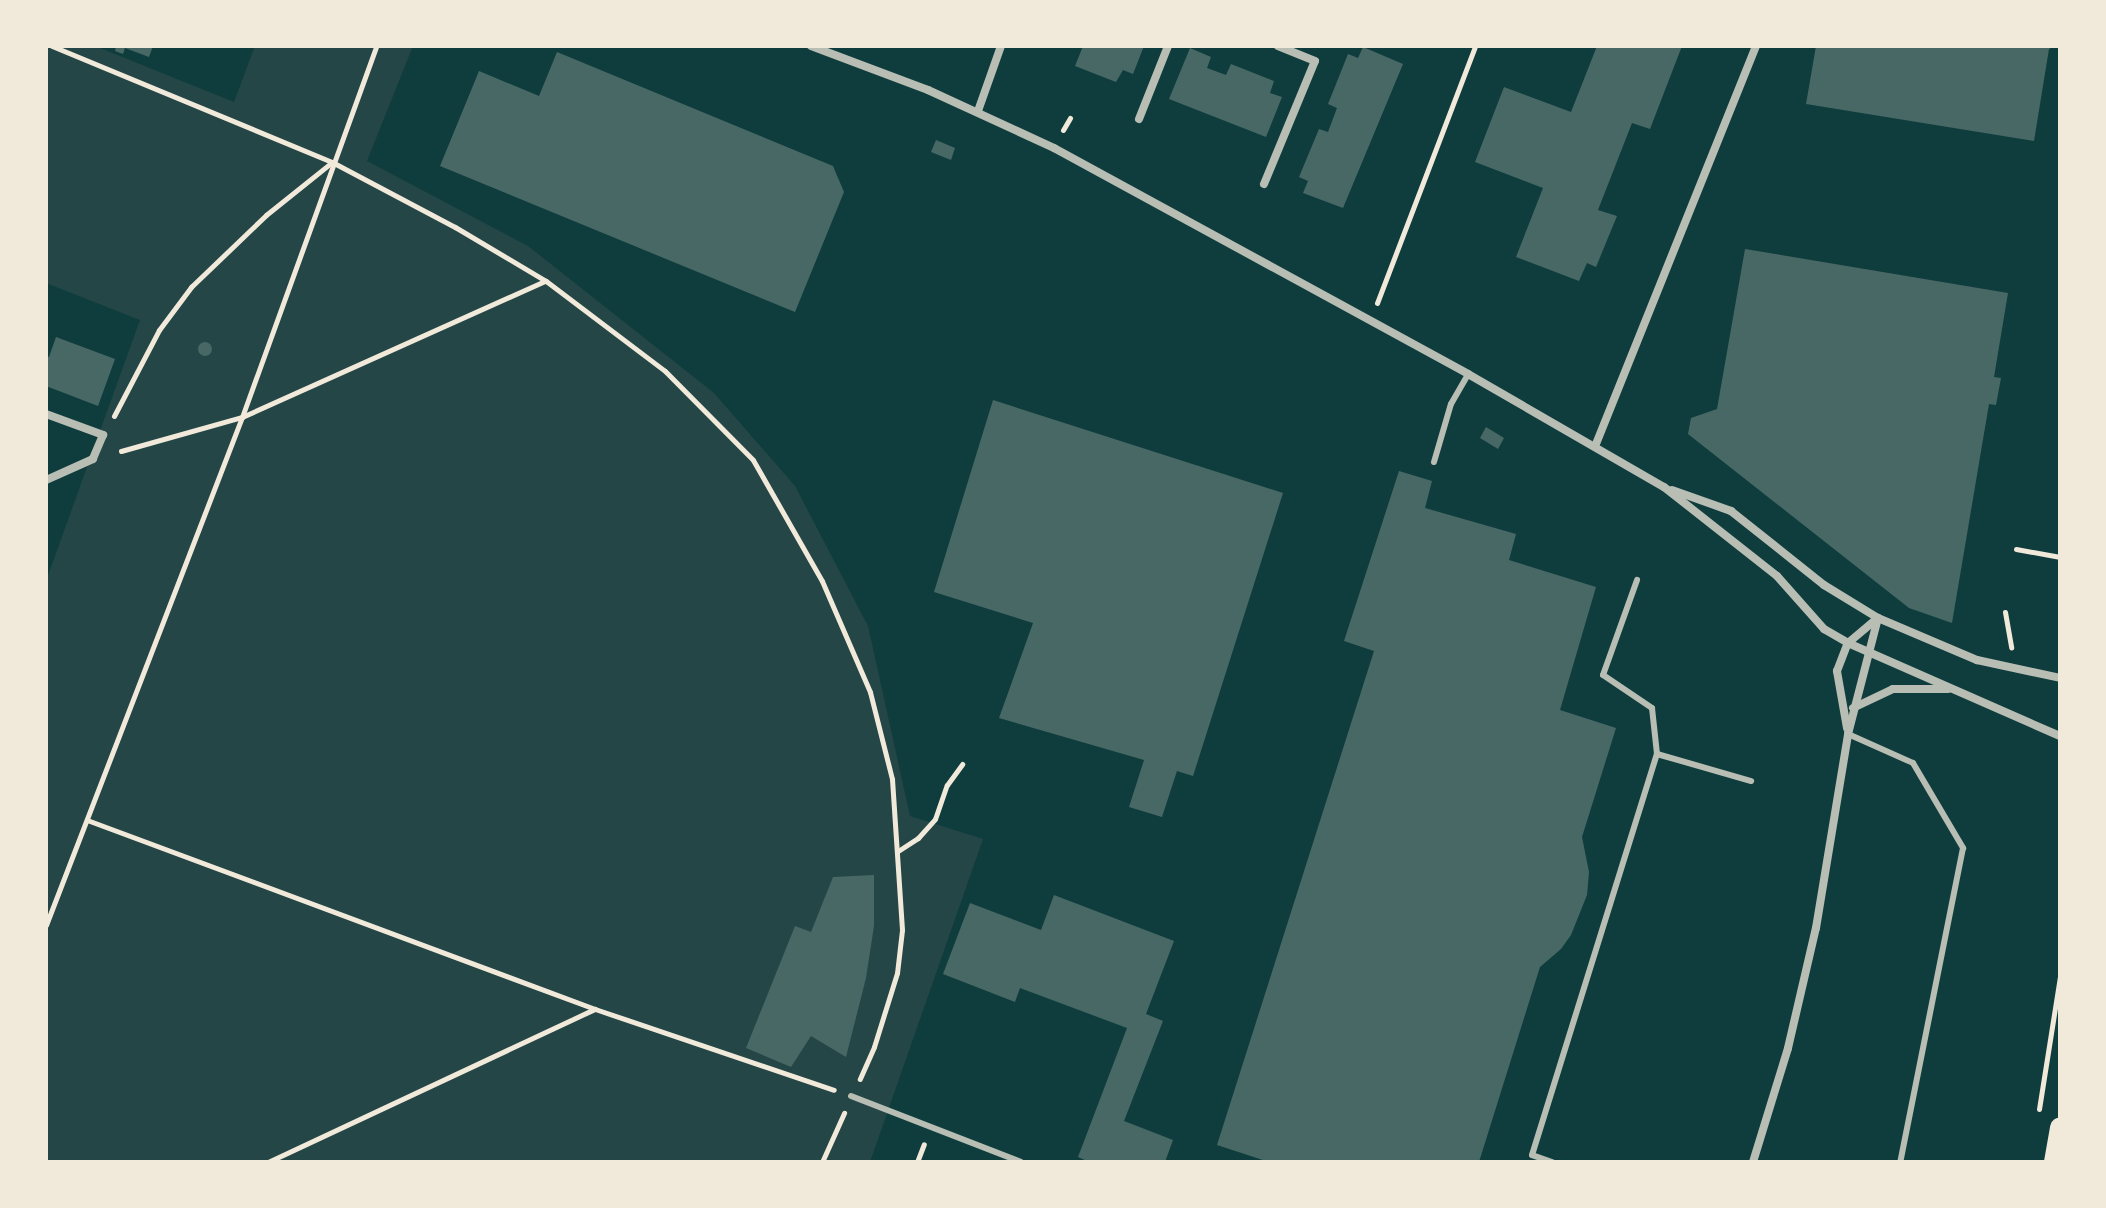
<!DOCTYPE html>
<html>
<head>
<meta charset="utf-8">
<style>
  body { margin:0 }
  #map { position:relative; width:2106px; height:1208px; overflow:hidden; background:#0f3d3e; font-family:"PT Sans Narrow",sans-serif }
  div>[style] { position:absolute }
  .green>* { inset:0; background:#244646 }
  .building>* { inset:0; background:#486865 }
  .round { border-radius:50% }
  .path>* { height:5px; margin:-2.5px; padding:0 2.5px; transform-origin:2.5px; border-radius:2.5px; background:#f1e9da }
  .service>* { height:6px; margin:-3px; padding:0 3px; transform-origin:3px; border-radius:3px; background:#b8beb3 }
  .minor>* { height:8px; margin:-4px; padding:0 4px; transform-origin:4px; border-radius:4px; background:#b8beb3 }
  .primary>* { height:20px; margin:-10px; padding:0 10px; transform-origin:10px; border-radius:10px; background:#f1e9da }
  span { translate:-50% -50%; white-space:nowrap; text-align:center; line-height:1.15; -webkit-text-stroke:8px #f1e9da; paint-order:stroke }
  .frame { position:absolute; inset:0; border:48px solid #f1e9da; pointer-events:none }
</style>
</head>
<body>
<div id="map">
  <div class="green">
    <div style="clip-path:polygon(46px 46px,95px 46px,234px 102px,255px 46px,413px 46px,367px 161px,528px 246px,714px 393px,795px 486px,868px 626px,910px 816px,983px 839px,870px 1162px,46px 1162px,46px 581px,140px 320px,46px 283px)"></div>
  </div>
  <div class="building">
    <div style="clip-path:polygon(116px 46px,153px 46px,149px 57px,125px 48px,123px 54px,115px 51px)"></div>
    <div style="clip-path:polygon(1083px 46px,1144px 46px,1133px 74px,1123px 70px,1116px 82px,1075px 66px)"></div>
    <div style="clip-path:polygon(1597px 46px,1682px 46px,1650px 129px,1632px 123px,1598px 210px,1617px 216px,1596px 267px,1587px 263px,1579px 281px,1516px 257px,1543px 188px,1475px 162px,1504px 87px,1571px 112px)"></div>
    <div style="clip-path:polygon(1816px 46px,2054px 46px,2049px 49px,2034px 141px,1806px 104px)"></div>
    <div style="clip-path:polygon(1363px 47px,1403px 64px,1343px 208px,1303px 193px,1308px 181px,1299px 177px,1319px 129px,1328px 132px,1337px 108px,1328px 104px,1348px 54px,1358px 58px)"></div>
    <div style="clip-path:polygon(1190px 48px,1211px 57px,1207px 68px,1226px 75px,1231px 64px,1274px 81px,1270px 93px,1282px 97px,1266px 137px,1169px 99px)"></div>
    <div style="clip-path:polygon(557px 52px,833px 166px,844px 192px,795px 312px,440px 166px,479px 71px,539px 96px)"></div>
    <div style="clip-path:polygon(936px 140px,955px 148px,951px 160px,931px 152px)"></div>
    <div style="clip-path:polygon(1745px 249px,2008px 293px,1994px 377px,2001px 378px,1996px 405px,1989px 404px,1952px 623px,1909px 608px,1688px 434px,1691px 418px,1717px 409px)"></div>
    <div style="clip-path:polygon(56px 337px,115px 359px,98px 406px,46px 386px,46px 356px,49px 357px)"></div>
    <div class="round" style="left:198px;top:342px;width:14px;height:14px"></div>
    <div style="clip-path:polygon(993px 400px,1283px 493px,1193px 776px,1177px 771px,1162px 817px,1129px 807px,1144px 760px,999px 718px,1033px 623px,934px 592px)"></div>
    <div style="clip-path:polygon(1486px 427px,1504px 438px,1498px 449px,1480px 438px)"></div>
    <div style="clip-path:polygon(1399px 471px,1432px 481px,1425px 508px,1516px 534px,1509px 560px,1596px 587px,1560px 710px,1616px 728px,1582px 837px,1589px 872px,1587px 895px,1571px 935px,1561px 949px,1540px 967px,1479px 1162px,1269px 1162px,1217px 1145px,1374px 651px,1344px 641px)"></div>
    <div style="clip-path:polygon(874px 875px,874px 926px,866px 978px,846px 1057px,811px 1036px,791px 1067px,746px 1048px,795px 926px,811px 932px,833px 877px)"></div>
    <div style="clip-path:polygon(1054px 895px,1174px 941px,1146px 1014px,1163px 1021px,1124px 1121px,1173px 1140px,1165px 1162px,1089px 1162px,1078px 1157px,1127px 1028px,1020px 988px,1015px 1002px,943px 974px,970px 903px,1041px 930px)"></div>
  </div>
  <div class="path">
    <div style="left:52px;top:46px;width:303px;rotate:22.5deg"></div>
    <div style="left:332px;top:162px;width:139px;rotate:27.9deg"></div>
    <div style="left:455px;top:227px;width:106px;rotate:30.7deg"></div>
    <div style="left:546px;top:281px;width:149px;rotate:37.1deg"></div>
    <div style="left:665px;top:371px;width:125px;rotate:45.3deg"></div>
    <div style="left:753px;top:460px;width:139px;rotate:60.3deg"></div>
    <div style="left:822px;top:581px;width:121px;rotate:66.6deg"></div>
    <div style="left:870px;top:692px;width:90px;rotate:75.8deg"></div>
    <div style="left:892px;top:779px;width:151px;rotate:86.2deg"></div>
    <div style="left:902px;top:930px;width:43px;rotate:96.6deg"></div>
    <div style="left:897px;top:973px;width:77px;rotate:107.3deg"></div>
    <div style="left:874px;top:1047px;width:35px;rotate:114deg"></div>
    <div style="left:1063px;top:130px;width:14px;rotate:-60deg"></div>
    <div style="left:1377px;top:303px;width:275px;rotate:-69.1deg"></div>
    <div style="left:114px;top:416px;width:97px;rotate:-62.4deg"></div>
    <div style="left:159px;top:330px;width:54px;rotate:-53.3deg"></div>
    <div style="left:191px;top:287px;width:104px;rotate:-43.8deg"></div>
    <div style="left:266px;top:215px;width:83px;rotate:-38.7deg"></div>
    <div style="left:121px;top:451px;width:126px;rotate:-15.7deg"></div>
    <div style="left:242px;top:417px;width:332px;rotate:-24.2deg"></div>
    <div style="left:2016px;top:549px;width:45px;rotate:10.3deg"></div>
    <div style="left:2005px;top:612px;width:36px;rotate:80deg"></div>
    <div style="left:87px;top:820px;width:542px;rotate:20.41deg"></div>
    <div style="left:595px;top:1009px;width:252px;rotate:18.7deg"></div>
    <div style="left:898px;top:851px;width:24px;rotate:-33deg"></div>
    <div style="left:918px;top:838px;width:25px;rotate:-48deg"></div>
    <div style="left:935px;top:819px;width:36px;rotate:-71deg"></div>
    <div style="left:947px;top:785px;width:26px;rotate:-54deg"></div>
    <div style="left:46px;top:925px;width:544px;rotate:-68.9deg"></div>
    <div style="left:242px;top:417px;width:394px;rotate:-70.1deg"></div>
    <div style="left:2039px;top:1109px;width:135px;rotate:-81deg"></div>
    <div style="left:268px;top:1162px;width:361px;rotate:-25.1deg"></div>
    <div style="left:822px;top:1162px;width:54px;rotate:-65.8deg"></div>
    <div style="left:917px;top:1162px;width:19px;rotate:-69deg"></div>
  </div>
  <div class="service">
    <div style="left:1434px;top:462px;width:60px;rotate:-73.7deg"></div>
    <div style="left:1451px;top:404px;width:34px;rotate:-60deg"></div>
    <div style="left:1848px;top:734px;width:71px;rotate:24deg"></div>
    <div style="left:1913px;top:763px;width:99px;rotate:59.5deg"></div>
    <div style="left:1963px;top:848px;width:320px;rotate:101.3deg"></div>
    <div style="left:1657px;top:754px;width:98px;rotate:16deg"></div>
    <div style="left:851px;top:1096px;width:182px;rotate:21.2deg"></div>
    <div style="left:1552px;top:1162px;width:21px;rotate:-161deg"></div>
    <div style="left:1532px;top:1155px;width:420px;rotate:-72.7deg"></div>
    <div style="left:1657px;top:754px;width:46px;rotate:-96.2deg"></div>
    <div style="left:1652px;top:708px;width:59px;rotate:-146deg"></div>
    <div style="left:1603px;top:675px;width:101px;rotate:-70.3deg"></div>
  </div>
  <div class="minor">
    <div style="left:811px;top:46px;width:125px;rotate:20.6deg"></div>
    <div style="left:928px;top:90px;width:139px;rotate:24.7deg"></div>
    <div style="left:1054px;top:148px;width:472px;rotate:28.6deg"></div>
    <div style="left:1468px;top:374px;width:226px;rotate:30deg"></div>
    <div style="left:1664px;top:487px;width:144px;rotate:38.2deg"></div>
    <div style="left:1777px;top:576px;width:71px;rotate:48.4deg"></div>
    <div style="left:1824px;top:629px;width:28px;rotate:30deg"></div>
    <div style="left:1848px;top:643px;width:232px;rotate:23.7deg"></div>
    <div style="left:978px;top:111px;width:69px;rotate:-70.5deg"></div>
    <div style="left:1139px;top:119px;width:79px;rotate:-68.3deg"></div>
    <div style="left:1264px;top:184px;width:133px;rotate:-67.5deg"></div>
    <div style="left:1315px;top:61px;width:40px;rotate:-158deg"></div>
    <div style="left:46px;top:414px;width:61px;rotate:20.2deg"></div>
    <div style="left:103px;top:435px;width:26px;rotate:113deg"></div>
    <div style="left:93px;top:459px;width:51px;rotate:155.9deg"></div>
    <div style="left:1596px;top:444px;width:429px;rotate:-68.1deg"></div>
    <div style="left:1672px;top:490px;width:63px;rotate:19.6deg"></div>
    <div style="left:1731px;top:511px;width:119px;rotate:38.5deg"></div>
    <div style="left:1824px;top:585px;width:63px;rotate:31.4deg"></div>
    <div style="left:1878px;top:618px;width:108px;rotate:23deg"></div>
    <div style="left:1977px;top:660px;width:85px;rotate:12.2deg"></div>
    <div style="left:1853px;top:708px;width:44px;rotate:-25.4deg"></div>
    <div style="left:1893px;top:689px;width:55px"></div>
    <div style="left:1847px;top:728px;width:58px;rotate:-100deg"></div>
    <div style="left:1837px;top:671px;width:30px;rotate:-69deg"></div>
    <div style="left:1848px;top:643px;width:39px;rotate:-40deg"></div>
    <div style="left:1753px;top:1162px;width:119px;rotate:-72.9deg"></div>
    <div style="left:1788px;top:1048px;width:123px;rotate:-76.9deg"></div>
    <div style="left:1816px;top:928px;width:197px;rotate:-80.6deg"></div>
    <div style="left:1848px;top:734px;width:120px;rotate:-75.5deg"></div>
  </div>
  <div class="primary">
    <div style="left:2054px;top:1162px;width:35px;rotate:-80deg"></div>
  </div>
  <div class="frame"></div>
</div>
</body>
</html>
